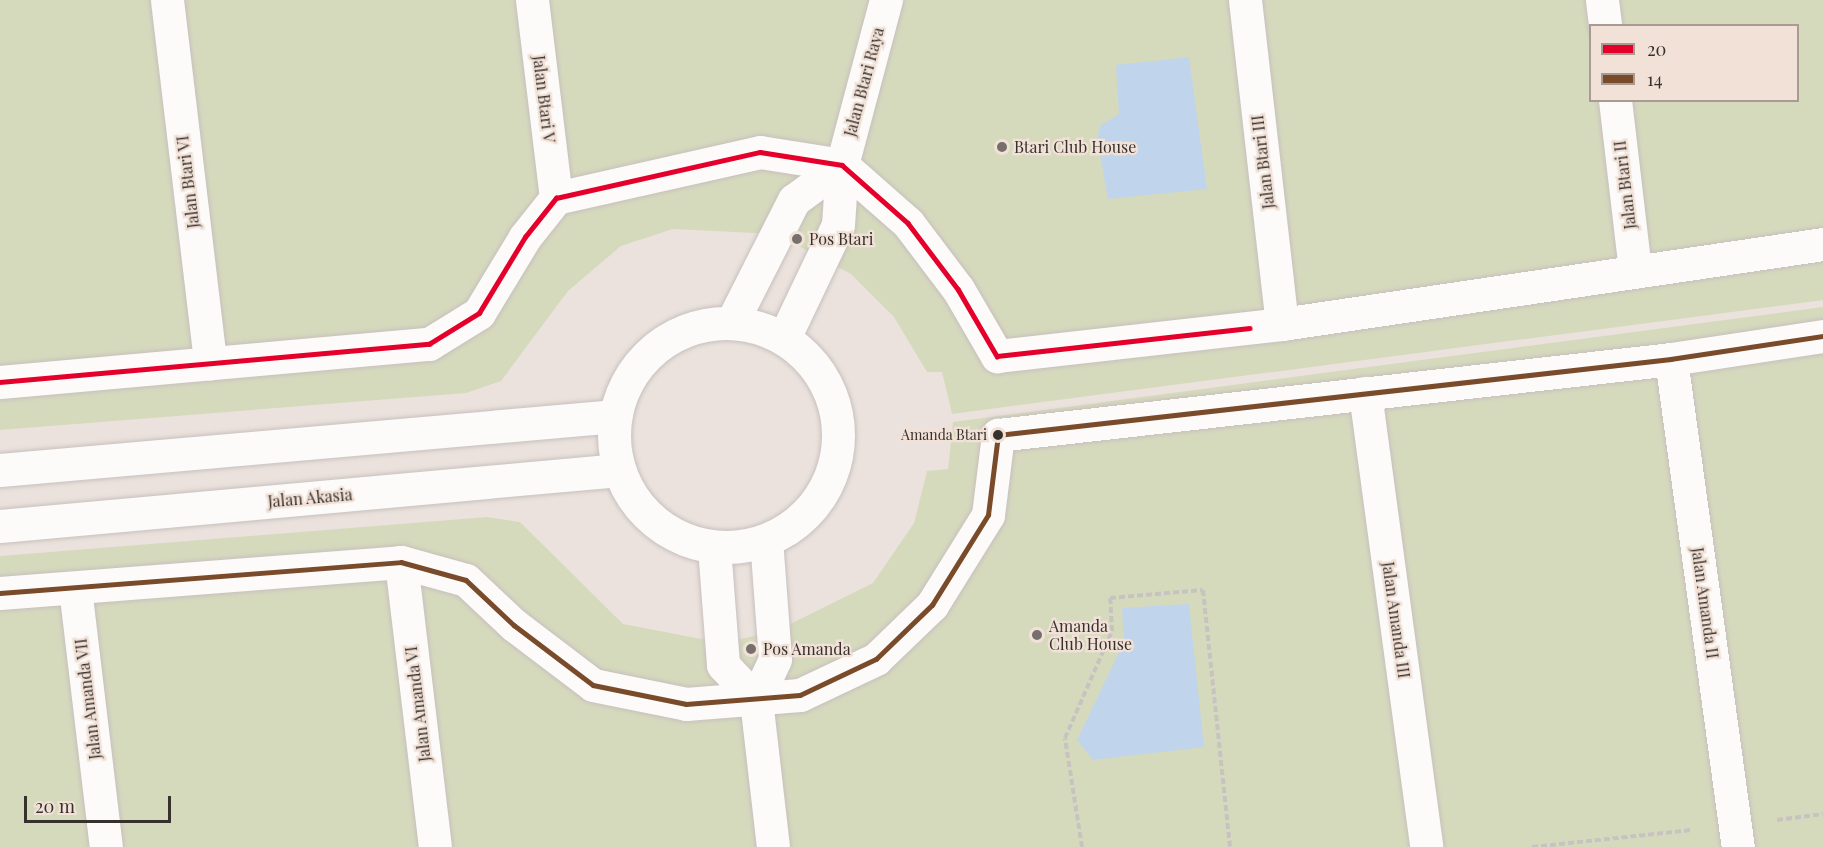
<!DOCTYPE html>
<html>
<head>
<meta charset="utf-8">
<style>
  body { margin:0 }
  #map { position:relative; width:1823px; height:847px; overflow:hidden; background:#ebe2dd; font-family:"Playfair Display",serif }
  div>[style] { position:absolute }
  .green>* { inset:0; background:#d6dabd }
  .water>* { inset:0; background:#c0d4ec }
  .path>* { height:4px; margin-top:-2px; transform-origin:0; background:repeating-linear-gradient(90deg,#c7c3c1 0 6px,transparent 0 9px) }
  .roads { filter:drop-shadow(0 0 2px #c7c0bd) drop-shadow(0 0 2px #c7c0bd) }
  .minor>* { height:33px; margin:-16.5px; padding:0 16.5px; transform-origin:16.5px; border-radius:16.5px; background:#fcfbfa }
  .tertiary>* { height:33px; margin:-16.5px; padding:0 16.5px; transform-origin:16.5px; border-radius:16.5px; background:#fcfbfa }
  .tertiary>.ring { margin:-16.5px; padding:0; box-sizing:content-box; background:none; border:33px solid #fcfbfa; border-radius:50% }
  .bus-1>* { height:4.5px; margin:-2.25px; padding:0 2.25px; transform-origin:2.25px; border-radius:2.25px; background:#e4002b }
  .bus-2>* { height:4.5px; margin:-2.25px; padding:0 2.25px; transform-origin:2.25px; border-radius:2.25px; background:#7a4b2a }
  .dots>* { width:16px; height:16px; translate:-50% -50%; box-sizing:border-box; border:3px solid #f1e1d7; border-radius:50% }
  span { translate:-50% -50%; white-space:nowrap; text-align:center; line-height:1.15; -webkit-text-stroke:4.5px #f1e1d7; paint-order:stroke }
  .bus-label { font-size:14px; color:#37312d }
  .right { translate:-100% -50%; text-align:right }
  .street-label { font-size:16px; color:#37312d }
  .poi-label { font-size:16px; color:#37312d }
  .left { translate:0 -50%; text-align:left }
  .legend { position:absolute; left:1589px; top:24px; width:210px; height:78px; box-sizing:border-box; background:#f1e1d7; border:2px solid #a79b93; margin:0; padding:8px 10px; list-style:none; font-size:18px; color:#37312d }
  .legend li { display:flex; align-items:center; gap:12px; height:30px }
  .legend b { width:30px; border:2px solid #a79b93 }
  .scale { position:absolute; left:24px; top:796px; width:147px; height:27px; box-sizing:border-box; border:3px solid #37312d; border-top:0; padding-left:8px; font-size:18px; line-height:21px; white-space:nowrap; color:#37312d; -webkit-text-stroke:4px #f1e1d7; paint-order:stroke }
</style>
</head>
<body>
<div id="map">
  <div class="green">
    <div style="clip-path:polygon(evenodd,0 0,1823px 0,1823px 300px,952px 414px,942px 372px,927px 372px,894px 317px,851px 274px,776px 234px,673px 229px,621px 246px,568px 291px,501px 381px,466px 393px,0 430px,0 0,1590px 26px,1798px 26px,1798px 100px,1590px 100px,1590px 26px)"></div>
    <div style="clip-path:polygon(1823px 307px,1823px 847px,0 847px,0 556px,487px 517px,520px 522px,623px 624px,722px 643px,774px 632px,873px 583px,914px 523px,927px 471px,948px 469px,953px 422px)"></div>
  </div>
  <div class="water">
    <div style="clip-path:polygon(1189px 57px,1207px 189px,1108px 199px,1097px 138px,1101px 125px,1119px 114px,1116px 65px)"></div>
    <div style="clip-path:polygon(1189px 604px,1204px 747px,1093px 760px,1077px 740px,1124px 642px,1122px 608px)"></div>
  </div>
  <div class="path">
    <div style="left:1777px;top:820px;width:46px;rotate:-7.4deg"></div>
    <div style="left:1082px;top:847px;width:110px;rotate:-98.9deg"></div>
    <div style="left:1065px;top:738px;width:117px;rotate:-66.3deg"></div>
    <div style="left:1112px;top:631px;width:33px;rotate:-93deg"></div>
    <div style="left:1110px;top:598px;width:93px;rotate:-4.9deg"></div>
    <div style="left:1203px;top:590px;width:258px;rotate:84deg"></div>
    <div style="left:1532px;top:847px;width:161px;rotate:-6.1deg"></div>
  </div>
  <div class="roads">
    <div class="minor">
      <div style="left:167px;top:0;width:366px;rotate:83.2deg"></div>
      <div style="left:532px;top:0;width:199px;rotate:83.1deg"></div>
      <div style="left:1245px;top:0;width:326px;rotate:83.5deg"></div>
      <div style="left:1602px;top:0;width:26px;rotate:83deg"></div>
      <div style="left:1615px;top:100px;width:170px;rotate:83.3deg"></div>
      <div style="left:732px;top:322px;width:137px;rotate:-63.1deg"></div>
      <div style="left:794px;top:200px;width:59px;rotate:-36.1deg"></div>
      <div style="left:784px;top:338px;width:125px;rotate:-64.5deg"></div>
      <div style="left:838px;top:225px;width:60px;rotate:-86.2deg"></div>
      <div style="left:842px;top:165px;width:171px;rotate:-75.1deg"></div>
      <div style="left:1671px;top:359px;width:493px;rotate:82.2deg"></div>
      <div style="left:0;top:382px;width:431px;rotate:-5.1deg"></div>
      <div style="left:429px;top:344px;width:59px;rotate:-31.8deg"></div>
      <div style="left:479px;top:313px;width:89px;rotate:-58.8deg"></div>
      <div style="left:525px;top:237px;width:50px;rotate:-51.5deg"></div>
      <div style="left:556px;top:198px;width:209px;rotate:-12.7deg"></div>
      <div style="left:760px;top:152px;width:83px;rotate:9deg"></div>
      <div style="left:842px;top:165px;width:88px;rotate:41.3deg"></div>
      <div style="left:908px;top:223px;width:83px;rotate:52.9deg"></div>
      <div style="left:958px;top:289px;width:78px;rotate:59.8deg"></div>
      <div style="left:997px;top:356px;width:287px;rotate:-6.4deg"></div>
      <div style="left:1282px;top:324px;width:547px;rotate:-8.41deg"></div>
      <div style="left:1365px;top:393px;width:458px;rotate:82.3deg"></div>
      <div style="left:714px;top:547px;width:118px;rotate:85.6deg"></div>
      <div style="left:723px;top:665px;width:48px;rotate:46.7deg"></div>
      <div style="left:401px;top:562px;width:287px;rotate:83.2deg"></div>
      <div style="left:75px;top:588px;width:261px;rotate:83.2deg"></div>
      <div style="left:0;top:593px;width:402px;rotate:-4.4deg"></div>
      <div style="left:401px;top:562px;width:67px;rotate:15.5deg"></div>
      <div style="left:466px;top:580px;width:66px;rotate:43.2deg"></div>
      <div style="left:514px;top:625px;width:99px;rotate:37.2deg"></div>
      <div style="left:593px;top:685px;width:95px;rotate:11.5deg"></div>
      <div style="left:686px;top:704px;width:114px;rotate:-4.5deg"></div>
      <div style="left:800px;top:695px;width:84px;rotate:-25.3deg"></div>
      <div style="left:876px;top:659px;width:78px;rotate:-44deg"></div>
      <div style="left:932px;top:605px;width:106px;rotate:-58.1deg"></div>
      <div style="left:988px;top:515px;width:81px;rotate:-82.9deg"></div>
      <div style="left:998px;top:435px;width:677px;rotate:-6.44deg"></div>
      <div style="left:1671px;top:359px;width:154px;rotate:-8.6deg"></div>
      <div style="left:756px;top:700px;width:45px;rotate:-65.1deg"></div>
      <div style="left:775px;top:659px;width:119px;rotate:-94.3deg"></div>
      <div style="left:756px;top:700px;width:148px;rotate:83.4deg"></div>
    </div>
    <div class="tertiary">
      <div class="ring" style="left:614px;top:323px;width:191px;height:191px"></div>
      <div style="left:0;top:470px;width:618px;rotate:-5.01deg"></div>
      <div style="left:0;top:526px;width:622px;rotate:-5.17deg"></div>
    </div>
  </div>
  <div class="bus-1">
    <div style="left:0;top:382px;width:431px;rotate:-5.1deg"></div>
    <div style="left:429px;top:344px;width:59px;rotate:-31.8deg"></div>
    <div style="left:479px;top:313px;width:89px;rotate:-58.8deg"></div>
    <div style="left:525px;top:237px;width:50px;rotate:-51.5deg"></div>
    <div style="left:556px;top:198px;width:209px;rotate:-12.7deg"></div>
    <div style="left:760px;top:152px;width:83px;rotate:9deg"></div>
    <div style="left:842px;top:165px;width:88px;rotate:41.3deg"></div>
    <div style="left:908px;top:223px;width:83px;rotate:52.9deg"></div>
    <div style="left:958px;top:289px;width:78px;rotate:59.8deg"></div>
    <div style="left:997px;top:356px;width:254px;rotate:-6.3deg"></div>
  </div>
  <div class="bus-2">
    <div style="left:0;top:593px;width:402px;rotate:-4.4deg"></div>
    <div style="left:401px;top:562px;width:67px;rotate:15.5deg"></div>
    <div style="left:466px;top:580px;width:66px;rotate:43.2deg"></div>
    <div style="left:514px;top:625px;width:99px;rotate:37.2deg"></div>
    <div style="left:593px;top:685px;width:95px;rotate:11.5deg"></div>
    <div style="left:686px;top:704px;width:114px;rotate:-4.5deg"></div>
    <div style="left:800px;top:695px;width:84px;rotate:-25.3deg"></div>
    <div style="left:876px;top:659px;width:78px;rotate:-44deg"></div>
    <div style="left:932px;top:605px;width:106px;rotate:-58.1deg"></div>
    <div style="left:988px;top:515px;width:81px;rotate:-82.9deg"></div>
    <div style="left:998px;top:435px;width:677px;rotate:-6.44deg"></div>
    <div style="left:1671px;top:359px;width:154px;rotate:-8.6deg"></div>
  </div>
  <div class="dots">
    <div style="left:1002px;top:147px;background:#766f6b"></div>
    <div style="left:797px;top:239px;background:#766f6b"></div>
    <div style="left:998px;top:435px;background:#37312d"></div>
    <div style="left:1037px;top:635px;background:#766f6b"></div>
    <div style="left:751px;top:649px;background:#766f6b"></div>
  </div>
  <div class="bus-label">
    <span class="right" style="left:987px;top:435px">Amanda Btari</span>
  </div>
  <div class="street-label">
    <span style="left:864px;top:82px;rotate:-75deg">Jalan Btari Raya</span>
    <span style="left:544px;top:99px;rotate:83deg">Jalan Btari V</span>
    <span style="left:1263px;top:162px;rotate:-97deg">Jalan Btari III</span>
    <span style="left:188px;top:182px;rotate:-97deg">Jalan Btari VI</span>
    <span style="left:1625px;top:185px;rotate:-97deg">Jalan Btari II</span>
    <span style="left:310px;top:498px;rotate:-5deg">Jalan Akasia</span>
    <span style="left:1705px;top:603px;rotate:82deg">Jalan Amanda II</span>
    <span style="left:1396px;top:620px;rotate:82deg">Jalan Amanda III</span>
    <span style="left:88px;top:699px;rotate:-97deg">Jalan Amanda VII</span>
    <span style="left:418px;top:704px;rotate:-97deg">Jalan Amanda VI</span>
  </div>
  <div class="poi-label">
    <span class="left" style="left:1014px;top:147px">Btari Club House</span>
    <span class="left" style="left:809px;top:239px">Pos Btari</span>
    <span class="left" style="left:1049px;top:635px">Amanda<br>Club House</span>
    <span class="left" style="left:763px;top:649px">Pos Amanda</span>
  </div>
  <ul class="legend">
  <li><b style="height:8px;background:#e4002b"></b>20</li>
  <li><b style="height:8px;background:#7a4b2a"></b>14</li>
  </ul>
  <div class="scale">20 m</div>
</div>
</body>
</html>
